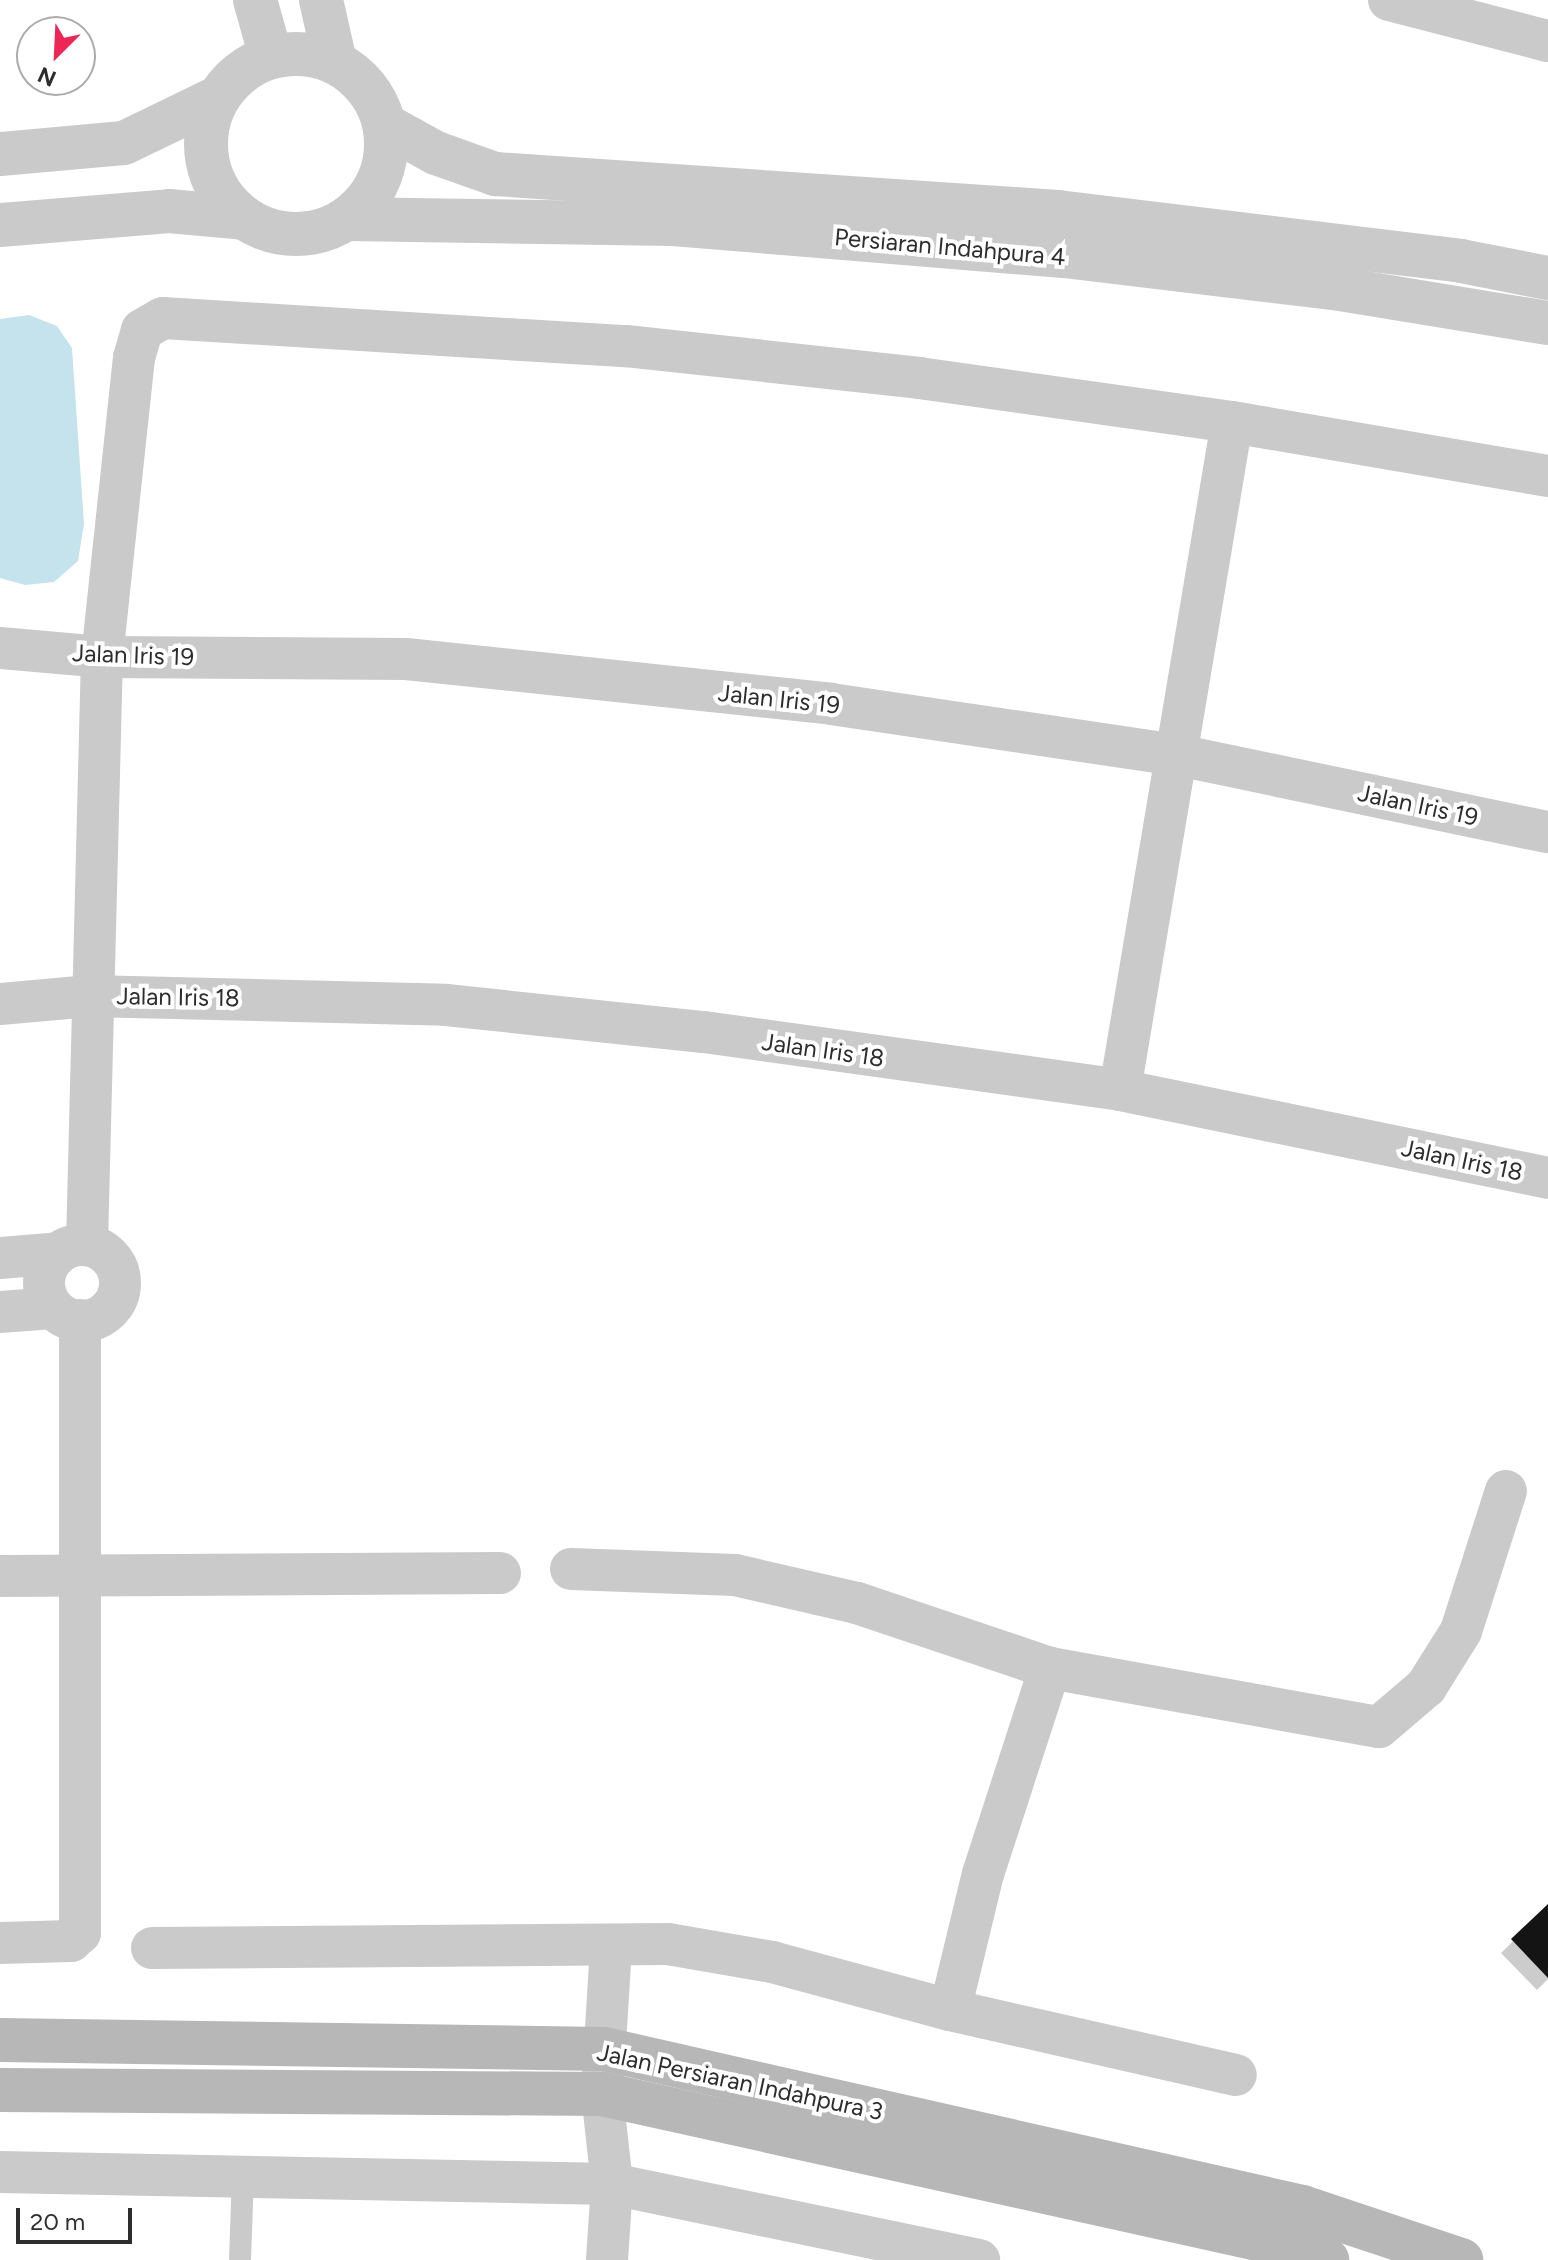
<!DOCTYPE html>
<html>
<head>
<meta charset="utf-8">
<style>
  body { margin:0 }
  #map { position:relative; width:1548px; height:2260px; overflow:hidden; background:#fff; font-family:Figtree,sans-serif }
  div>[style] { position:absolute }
  .water>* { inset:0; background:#c4e3ed }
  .shadow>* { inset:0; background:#0003 }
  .building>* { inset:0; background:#141414 }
  .service>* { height:22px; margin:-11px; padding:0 11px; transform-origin:11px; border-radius:11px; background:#cacaca }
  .minor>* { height:42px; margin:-21px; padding:0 21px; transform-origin:21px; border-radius:21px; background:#cacaca }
  .minor>.ring { margin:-21px; padding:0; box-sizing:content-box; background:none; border:42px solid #cacaca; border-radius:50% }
  .tertiary>* { height:44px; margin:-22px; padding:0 22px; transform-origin:22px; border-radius:22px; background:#cacaca }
  .tertiary>.ring { margin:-22px; padding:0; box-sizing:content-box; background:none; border:44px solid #cacaca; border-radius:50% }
  .secondary>* { height:44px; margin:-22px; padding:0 22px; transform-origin:22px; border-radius:22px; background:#b7b7b7 }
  span { translate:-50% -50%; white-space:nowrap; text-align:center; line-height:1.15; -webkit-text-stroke:8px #fff; paint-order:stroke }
  .street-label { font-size:24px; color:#2d2d2d }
  .north { position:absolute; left:16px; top:16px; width:80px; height:80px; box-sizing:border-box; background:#fff; border:2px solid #ababab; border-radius:50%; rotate:204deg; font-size:22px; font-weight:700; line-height:32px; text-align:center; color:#2d2d2d }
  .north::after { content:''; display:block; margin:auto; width:28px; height:36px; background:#ed2655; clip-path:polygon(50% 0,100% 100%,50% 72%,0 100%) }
  .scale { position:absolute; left:16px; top:2208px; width:116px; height:36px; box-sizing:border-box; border:4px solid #2d2d2d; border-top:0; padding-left:10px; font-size:24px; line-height:28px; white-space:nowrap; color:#2d2d2d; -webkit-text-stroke:6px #fff; paint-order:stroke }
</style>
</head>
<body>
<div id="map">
  <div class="water">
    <div style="clip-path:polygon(29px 315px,57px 326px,72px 348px,84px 524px,78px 561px,54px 582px,25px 585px,0 578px,0 319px)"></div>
  </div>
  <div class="shadow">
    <div style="clip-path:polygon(1548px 1907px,1548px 1979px,1537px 1990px,1501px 1953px)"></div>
  </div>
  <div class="building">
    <div style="clip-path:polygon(1548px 1904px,1548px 1978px,1511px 1939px)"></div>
  </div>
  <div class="service">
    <div style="left:240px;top:2260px;width:84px;rotate:-88deg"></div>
  </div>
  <div class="minor">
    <div style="left:1389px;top:0;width:164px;rotate:14.5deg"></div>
    <div style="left:0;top:648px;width:102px;rotate:5deg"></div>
    <div style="left:102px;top:657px;width:304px;rotate:0.4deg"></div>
    <div style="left:406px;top:659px;width:427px;rotate:6deg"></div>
    <div style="left:831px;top:704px;width:351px;rotate:8.4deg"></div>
    <div style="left:1178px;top:755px;width:378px;rotate:11.8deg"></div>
    <div style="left:0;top:1004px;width:90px;rotate:-5.1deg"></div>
    <div style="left:90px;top:996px;width:356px;rotate:1.4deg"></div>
    <div style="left:446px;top:1005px;width:259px;rotate:6deg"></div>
    <div style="left:704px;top:1032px;width:420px;rotate:7.9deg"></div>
    <div style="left:1120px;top:1090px;width:437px;rotate:11.6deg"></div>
    <div style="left:1120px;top:1090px;width:677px;rotate:-80.48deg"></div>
    <div style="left:87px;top:1244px;width:587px;rotate:-88.54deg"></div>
    <div style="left:102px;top:657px;width:301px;rotate:-83.9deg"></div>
    <div style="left:134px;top:358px;width:29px;rotate:-74deg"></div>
    <div style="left:142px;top:330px;width:24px;rotate:-30deg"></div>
    <div style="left:163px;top:318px;width:464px;rotate:3.5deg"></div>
    <div style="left:626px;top:346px;width:295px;rotate:6.2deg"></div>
    <div style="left:919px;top:378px;width:316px;rotate:8deg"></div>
    <div style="left:1232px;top:422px;width:321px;rotate:9.7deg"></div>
    <div class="ring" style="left:44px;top:1245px;width:34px;height:34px"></div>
    <div style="left:0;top:1258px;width:59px;rotate:-4.8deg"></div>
    <div style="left:0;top:1312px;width:53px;rotate:-4.3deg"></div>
    <div style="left:571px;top:1569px;width:164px;rotate:2.1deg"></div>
    <div style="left:735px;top:1575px;width:125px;rotate:12.9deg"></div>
    <div style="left:857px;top:1603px;width:204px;rotate:18.6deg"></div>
    <div style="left:1050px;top:1668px;width:334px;rotate:10.2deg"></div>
    <div style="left:1379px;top:1727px;width:62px;rotate:-40.4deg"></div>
    <div style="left:1426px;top:1687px;width:66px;rotate:-58deg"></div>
    <div style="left:1461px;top:1631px;width:147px;rotate:-72.2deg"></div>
    <div style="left:0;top:1576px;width:500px;rotate:-0.34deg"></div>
    <div style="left:0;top:1943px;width:71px;rotate:-1.6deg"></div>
    <div style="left:71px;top:1941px;width:12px;rotate:-42deg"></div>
    <div style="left:80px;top:1933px;width:613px;rotate:-90deg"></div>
    <div style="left:152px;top:1948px;width:516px;rotate:-0.44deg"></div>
    <div style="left:668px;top:1944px;width:106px;rotate:9.8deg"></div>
    <div style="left:772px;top:1962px;width:184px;rotate:15.1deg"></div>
    <div style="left:950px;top:2010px;width:140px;rotate:-76.4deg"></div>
    <div style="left:983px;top:1874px;width:217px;rotate:-72deg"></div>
    <div style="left:950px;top:2010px;width:293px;rotate:12.8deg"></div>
    <div style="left:0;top:2172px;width:612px;rotate:1.12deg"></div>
    <div style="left:612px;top:2184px;width:375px;rotate:11.7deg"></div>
    <div style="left:607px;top:2260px;width:76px;rotate:-86.2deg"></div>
    <div style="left:612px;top:2184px;width:91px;rotate:-96.3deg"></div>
    <div style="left:602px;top:2094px;width:149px;rotate:-86.5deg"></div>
  </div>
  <div class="tertiary">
    <div style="left:255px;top:0;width:59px;rotate:74.3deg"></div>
    <div style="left:321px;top:0;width:64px;rotate:77.3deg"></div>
    <div class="ring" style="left:206px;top:54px;width:136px;height:136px"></div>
    <div style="left:385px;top:125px;width:58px;rotate:28.8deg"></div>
    <div style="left:436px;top:153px;width:63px;rotate:19.6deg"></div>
    <div style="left:495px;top:174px;width:564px;rotate:3.86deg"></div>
    <div style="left:1058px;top:212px;width:406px;rotate:6.9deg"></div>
    <div style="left:1461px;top:261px;width:89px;rotate:11.1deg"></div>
    <div style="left:0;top:154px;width:124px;rotate:-5.1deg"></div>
    <div style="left:124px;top:143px;width:103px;rotate:-25.8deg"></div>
    <div style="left:347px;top:219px;width:326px;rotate:0.9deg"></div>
    <div style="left:673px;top:224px;width:392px;rotate:4.7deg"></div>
    <div style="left:1064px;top:256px;width:272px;rotate:6.8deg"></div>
    <div style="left:1334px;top:288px;width:217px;rotate:9.3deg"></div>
    <div style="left:0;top:225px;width:170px;rotate:-4.7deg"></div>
    <div style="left:169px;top:211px;width:75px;rotate:5.3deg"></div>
  </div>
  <div class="secondary">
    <div style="left:0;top:2040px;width:604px;rotate:0.85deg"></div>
    <div style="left:604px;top:2049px;width:716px;rotate:12.75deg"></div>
    <div style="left:1302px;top:2207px;width:168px;rotate:18.4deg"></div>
    <div style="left:0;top:2090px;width:602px;rotate:0.38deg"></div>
    <div style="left:602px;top:2094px;width:699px;rotate:12.47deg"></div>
    <div style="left:1285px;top:2245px;width:45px;rotate:19.7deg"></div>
  </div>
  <div class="street-label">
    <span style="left:950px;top:247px;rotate:5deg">Persiaran Indahpura 4</span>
    <span style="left:133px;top:655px;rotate:2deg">Jalan Iris 19</span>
    <span style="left:779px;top:699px;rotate:6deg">Jalan Iris 19</span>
    <span style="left:1418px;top:805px;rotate:12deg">Jalan Iris 19</span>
    <span style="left:178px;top:997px;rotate:1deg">Jalan Iris 18</span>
    <span style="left:823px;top:1050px;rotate:8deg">Jalan Iris 18</span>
    <span style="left:1462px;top:1160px;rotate:12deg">Jalan Iris 18</span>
    <span style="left:740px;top:2082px;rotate:12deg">Jalan Persiaran Indahpura 3</span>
  </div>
  <div class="north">N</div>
  <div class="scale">20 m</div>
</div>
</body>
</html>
